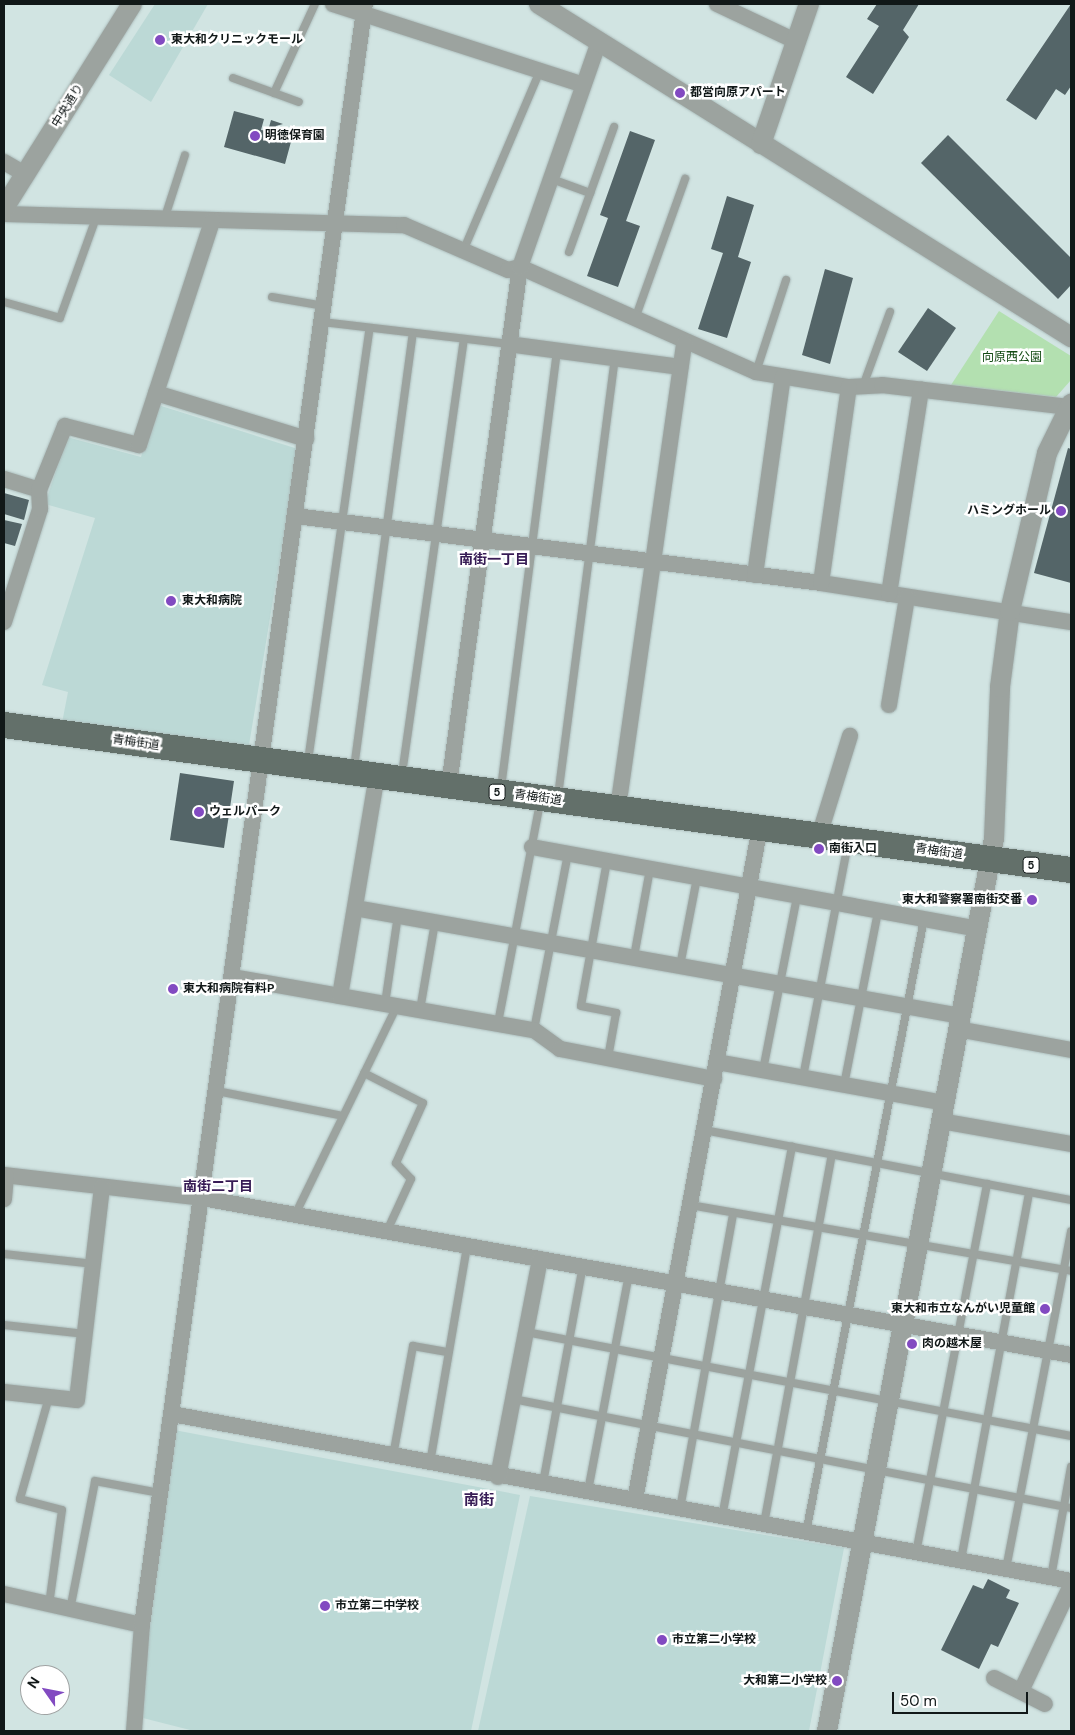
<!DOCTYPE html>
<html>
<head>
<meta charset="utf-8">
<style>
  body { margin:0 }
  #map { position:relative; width:1075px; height:1735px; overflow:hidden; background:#d1e4e2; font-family:"DM Sans","Noto Sans JP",sans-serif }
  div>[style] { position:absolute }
  .built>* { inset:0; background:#bcd9d6 }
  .green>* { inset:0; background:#b3e0b0 }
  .building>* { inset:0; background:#546568 }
  .roads { filter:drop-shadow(0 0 1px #aebfbe) drop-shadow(0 0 1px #aebfbe) }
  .service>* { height:8px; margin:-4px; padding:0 4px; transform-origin:4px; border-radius:4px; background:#9ca39f }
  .minor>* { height:16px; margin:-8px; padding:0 8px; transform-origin:8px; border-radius:8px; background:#9ca39f }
  .tertiary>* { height:20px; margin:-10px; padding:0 10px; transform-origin:10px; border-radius:10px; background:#9ca39f }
  .primary>* { height:26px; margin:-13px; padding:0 13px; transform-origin:13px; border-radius:13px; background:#63706a }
  .dots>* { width:14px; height:14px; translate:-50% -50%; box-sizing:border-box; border:2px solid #fff; border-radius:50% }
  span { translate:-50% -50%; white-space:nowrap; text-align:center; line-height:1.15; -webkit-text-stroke:5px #fff; paint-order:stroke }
  .shield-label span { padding:1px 4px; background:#fff; border:1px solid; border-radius:4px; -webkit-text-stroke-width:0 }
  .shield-label { font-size:11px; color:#111818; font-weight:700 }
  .poi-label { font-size:12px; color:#111818; font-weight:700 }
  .left { translate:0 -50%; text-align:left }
  .right { translate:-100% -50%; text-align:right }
  .street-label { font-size:12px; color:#111818 }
  .park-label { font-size:12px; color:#124a12 }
  .neighbourhood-label { font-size:14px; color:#371c55; font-weight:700 }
  .quarter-label { font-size:15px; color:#371c55; font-weight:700 }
  .frame { position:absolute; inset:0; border:5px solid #111818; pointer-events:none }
  .north { position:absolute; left:20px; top:1665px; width:50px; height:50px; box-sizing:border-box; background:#fff; border:1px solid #a0a3a3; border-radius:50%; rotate:303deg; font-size:14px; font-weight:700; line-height:20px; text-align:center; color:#111818 }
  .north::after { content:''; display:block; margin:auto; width:18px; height:22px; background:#824ac1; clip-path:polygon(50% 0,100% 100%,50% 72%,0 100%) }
  .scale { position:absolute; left:892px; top:1692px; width:136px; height:22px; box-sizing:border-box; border:2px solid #111818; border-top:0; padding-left:6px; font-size:15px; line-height:18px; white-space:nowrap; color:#111818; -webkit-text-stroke:4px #fff; paint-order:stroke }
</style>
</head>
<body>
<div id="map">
  <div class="built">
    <div style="clip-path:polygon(155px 4px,208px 4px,151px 102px,109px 75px)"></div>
    <div style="clip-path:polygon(158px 405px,298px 449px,248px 751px,62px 723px,68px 692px,42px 685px,95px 518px,45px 504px,67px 437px,141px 457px)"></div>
    <div style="clip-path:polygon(174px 1430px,520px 1495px,471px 1731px,194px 1731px,139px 1717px)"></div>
    <div style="clip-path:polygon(530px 1496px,844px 1548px,809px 1731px,478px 1731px)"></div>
  </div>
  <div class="green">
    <div style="clip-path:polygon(999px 311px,1071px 356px,1071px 380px,1056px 397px,951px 385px)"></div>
  </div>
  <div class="building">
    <div style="clip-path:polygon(877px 4px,919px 4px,903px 30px,909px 37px,873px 94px,846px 77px,879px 26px,867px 19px)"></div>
    <div style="clip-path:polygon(1071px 4px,1071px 86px,1065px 95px,1056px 89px,1036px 120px,1006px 100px)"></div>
    <div style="clip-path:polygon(234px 111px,264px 119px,261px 130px,268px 131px,271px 120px,283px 124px,276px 126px,274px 133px,292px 138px,285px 164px,224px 147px)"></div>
    <div style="clip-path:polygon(630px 131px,655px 140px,626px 221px,640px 226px,618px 287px,587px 276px,608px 218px,600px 215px)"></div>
    <div style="clip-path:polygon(948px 135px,1071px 258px,1071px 285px,1058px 299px,921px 163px)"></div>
    <div style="clip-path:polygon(727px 196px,754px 205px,738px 257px,751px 262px,727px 338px,698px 329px,723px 253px,711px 249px)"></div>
    <div style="clip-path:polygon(825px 269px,853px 278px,830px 364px,802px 355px)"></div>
    <div style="clip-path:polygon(928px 308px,956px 328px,927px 371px,898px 352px)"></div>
    <div style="clip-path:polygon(1068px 448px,1071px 449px,1071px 583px,1034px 573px)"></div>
    <div style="clip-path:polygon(4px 493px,29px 500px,24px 520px,4px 514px)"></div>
    <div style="clip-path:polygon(4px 520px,22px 524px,15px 546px,4px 543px)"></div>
    <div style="clip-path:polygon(180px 773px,234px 781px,224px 848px,170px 840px)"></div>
    <div style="clip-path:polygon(988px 1579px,1010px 1590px,1006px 1598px,1019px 1603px,998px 1647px,991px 1644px,979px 1669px,941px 1650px,973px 1585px,983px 1589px)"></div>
  </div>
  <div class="roads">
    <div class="service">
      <div style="left:233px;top:78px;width:70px;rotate:20deg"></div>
      <div style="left:274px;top:93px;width:98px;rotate:-65.3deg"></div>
      <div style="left:549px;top:178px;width:44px;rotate:20.1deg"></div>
      <div style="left:164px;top:220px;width:68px;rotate:-72.1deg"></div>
      <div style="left:464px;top:249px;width:194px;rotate:-66.9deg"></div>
      <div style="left:569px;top:252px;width:133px;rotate:-70.2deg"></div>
      <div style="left:272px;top:297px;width:53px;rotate:9.8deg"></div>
      <div style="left:4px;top:302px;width:58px;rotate:15.9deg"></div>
      <div style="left:60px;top:318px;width:106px;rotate:-70.2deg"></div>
      <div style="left:635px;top:319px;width:149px;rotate:-70.3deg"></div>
      <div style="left:322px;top:322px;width:187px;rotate:6.7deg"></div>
      <div style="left:756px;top:372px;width:97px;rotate:-71.9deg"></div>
      <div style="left:863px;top:386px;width:79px;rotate:-70deg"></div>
      <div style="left:308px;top:761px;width:437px;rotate:-81.9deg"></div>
      <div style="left:354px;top:768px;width:438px;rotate:-82.3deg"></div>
      <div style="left:402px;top:774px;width:438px;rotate:-81.9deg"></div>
      <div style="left:501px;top:788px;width:440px;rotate:-82.7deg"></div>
      <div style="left:558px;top:796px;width:441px;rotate:-82.6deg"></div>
      <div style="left:607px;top:861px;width:147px;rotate:100.2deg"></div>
      <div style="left:581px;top:1006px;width:36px;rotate:11deg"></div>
      <div style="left:616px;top:1013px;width:46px;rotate:100.1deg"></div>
      <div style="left:634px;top:957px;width:89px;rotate:-79.7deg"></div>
      <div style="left:680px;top:966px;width:90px;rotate:-79.1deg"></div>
      <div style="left:385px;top:1004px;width:90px;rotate:-81.7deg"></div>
      <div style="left:420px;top:1010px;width:89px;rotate:-80.3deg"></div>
      <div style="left:498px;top:1023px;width:225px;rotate:-79.2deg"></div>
      <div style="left:534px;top:1030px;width:179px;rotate:-79.1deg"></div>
      <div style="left:763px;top:1070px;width:177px;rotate:-78.9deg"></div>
      <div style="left:364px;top:1073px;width:66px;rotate:27deg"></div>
      <div style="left:423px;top:1103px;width:66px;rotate:114.2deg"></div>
      <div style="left:396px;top:1163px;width:22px;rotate:47deg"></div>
      <div style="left:411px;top:1179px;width:57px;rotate:114.8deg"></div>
      <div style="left:803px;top:1077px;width:237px;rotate:-79.1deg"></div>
      <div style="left:844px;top:1085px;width:177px;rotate:-78.9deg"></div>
      <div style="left:217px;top:1091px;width:128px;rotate:11.2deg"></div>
      <div style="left:704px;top:1130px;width:374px;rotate:10.8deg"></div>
      <div style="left:690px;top:1205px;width:387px;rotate:9.8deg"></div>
      <div style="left:295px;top:1215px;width:233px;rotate:-64deg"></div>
      <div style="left:4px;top:1254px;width:91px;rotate:6.3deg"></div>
      <div style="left:4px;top:1325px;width:82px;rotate:6.3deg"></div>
      <div style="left:526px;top:1332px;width:555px;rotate:10.8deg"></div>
      <div style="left:49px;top:1397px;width:106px;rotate:105.9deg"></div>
      <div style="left:20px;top:1499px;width:43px;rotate:14.7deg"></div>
      <div style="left:62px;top:1510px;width:96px;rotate:97.8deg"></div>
      <div style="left:513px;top:1399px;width:569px;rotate:11.05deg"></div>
      <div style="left:393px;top:1456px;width:112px;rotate:-79.7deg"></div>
      <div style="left:413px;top:1346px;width:36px;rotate:10deg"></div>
      <div style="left:430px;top:1463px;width:220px;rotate:-80.3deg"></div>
      <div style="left:543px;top:1483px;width:221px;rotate:-79.6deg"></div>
      <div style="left:588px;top:1491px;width:220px;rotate:-79.3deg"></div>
      <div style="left:680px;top:1509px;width:301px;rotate:-79.8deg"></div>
      <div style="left:722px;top:1517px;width:377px;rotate:-79.3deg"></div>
      <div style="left:764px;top:1524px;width:375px;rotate:-79.6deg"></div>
      <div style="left:806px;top:1533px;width:625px;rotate:-79.12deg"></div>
      <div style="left:916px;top:1553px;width:376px;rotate:-79.1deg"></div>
      <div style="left:961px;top:1560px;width:374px;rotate:-79.5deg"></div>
      <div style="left:1006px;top:1569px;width:344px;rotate:-79.1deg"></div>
      <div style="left:1051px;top:1577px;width:112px;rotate:-79.7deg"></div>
      <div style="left:70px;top:1610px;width:131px;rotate:-79deg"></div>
      <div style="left:95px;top:1481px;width:66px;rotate:10.5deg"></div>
    </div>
    <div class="minor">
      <div style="left:333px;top:4px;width:261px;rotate:17.9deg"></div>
      <div style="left:717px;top:4px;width:84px;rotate:25.3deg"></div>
      <div style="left:4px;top:162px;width:24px;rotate:30deg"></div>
      <div style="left:4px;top:214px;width:400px;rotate:1.6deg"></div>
      <div style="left:404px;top:225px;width:113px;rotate:23.4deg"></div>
      <div style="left:508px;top:270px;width:12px;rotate:-14deg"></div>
      <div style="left:520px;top:267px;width:258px;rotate:24deg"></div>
      <div style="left:756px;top:372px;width:94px;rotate:9.2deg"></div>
      <div style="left:849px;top:387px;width:33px;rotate:-3deg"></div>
      <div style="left:882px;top:385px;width:188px;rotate:6.7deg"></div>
      <div style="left:508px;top:344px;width:174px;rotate:7.6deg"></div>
      <div style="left:156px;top:393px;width:157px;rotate:17deg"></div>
      <div style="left:4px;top:479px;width:37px;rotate:17deg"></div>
      <div style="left:296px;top:516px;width:529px;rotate:7.27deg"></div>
      <div style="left:821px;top:583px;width:253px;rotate:8.9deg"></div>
      <div style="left:755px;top:575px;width:200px;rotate:-82deg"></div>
      <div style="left:821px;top:583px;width:198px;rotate:-81.9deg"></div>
      <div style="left:889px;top:594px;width:207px;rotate:-81.1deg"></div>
      <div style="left:4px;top:622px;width:119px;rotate:-72.3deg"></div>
      <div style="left:40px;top:509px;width:19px;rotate:-93deg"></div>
      <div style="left:39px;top:490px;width:69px;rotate:-67.9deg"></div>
      <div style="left:65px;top:426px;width:76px;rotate:14.4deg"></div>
      <div style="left:139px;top:445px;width:236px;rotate:-71.9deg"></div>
      <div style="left:889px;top:705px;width:109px;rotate:-80.5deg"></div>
      <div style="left:449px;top:785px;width:523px;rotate:-82.2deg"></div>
      <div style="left:520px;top:267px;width:239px;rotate:-70.7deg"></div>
      <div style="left:618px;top:808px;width:469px;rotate:-81.9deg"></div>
      <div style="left:819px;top:836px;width:105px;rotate:-72.8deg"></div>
      <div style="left:532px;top:847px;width:452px;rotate:10.4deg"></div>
      <div style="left:355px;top:908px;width:616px;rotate:10.11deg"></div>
      <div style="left:232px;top:977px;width:307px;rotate:10deg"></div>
      <div style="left:534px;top:1030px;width:32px;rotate:36deg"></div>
      <div style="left:560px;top:1049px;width:157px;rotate:11deg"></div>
      <div style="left:340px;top:996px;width:223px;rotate:-80.5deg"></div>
      <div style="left:958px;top:1029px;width:115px;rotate:10.5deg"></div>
      <div style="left:717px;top:1062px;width:232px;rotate:10.2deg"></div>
      <div style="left:941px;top:1121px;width:132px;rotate:10deg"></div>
      <div style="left:4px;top:1175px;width:199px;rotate:6.6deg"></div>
      <div style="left:202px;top:1198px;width:883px;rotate:10.24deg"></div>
      <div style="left:4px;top:1199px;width:23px;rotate:-85deg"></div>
      <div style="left:4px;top:1392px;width:73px;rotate:6.3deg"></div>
      <div style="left:77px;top:1400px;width:214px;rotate:-83.3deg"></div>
      <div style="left:172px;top:1414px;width:914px;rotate:10.52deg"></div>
      <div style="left:498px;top:1477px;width:222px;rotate:-79.1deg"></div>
      <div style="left:635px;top:1500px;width:685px;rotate:-79.48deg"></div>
      <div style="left:4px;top:1594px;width:141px;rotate:12.7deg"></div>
      <div style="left:994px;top:1678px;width:57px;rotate:27deg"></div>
      <div style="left:1021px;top:1691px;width:117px;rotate:-64.7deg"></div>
      <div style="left:134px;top:1731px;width:106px;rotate:-85.7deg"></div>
      <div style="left:142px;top:1625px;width:1636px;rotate:-82.17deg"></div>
    </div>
    <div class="tertiary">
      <div style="left:539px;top:4px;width:628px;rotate:32.04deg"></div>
      <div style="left:761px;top:144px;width:148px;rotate:-71.1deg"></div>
      <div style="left:4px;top:208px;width:241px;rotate:-57.9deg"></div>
      <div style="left:827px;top:1731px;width:907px;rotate:-79.4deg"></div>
      <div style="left:994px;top:839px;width:152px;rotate:-87.7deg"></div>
      <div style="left:1000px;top:687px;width:77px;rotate:-82.5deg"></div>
      <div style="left:1010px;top:611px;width:162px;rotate:-76.8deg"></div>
      <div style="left:1047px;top:453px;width:55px;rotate:-63.9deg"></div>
    </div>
    <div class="primary">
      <div style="left:4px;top:725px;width:1077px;rotate:7.74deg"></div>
    </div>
  </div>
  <div class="dots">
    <div style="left:160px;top:40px;background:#824ac1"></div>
    <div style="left:680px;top:93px;background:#824ac1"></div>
    <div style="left:255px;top:136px;background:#824ac1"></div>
    <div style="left:1061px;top:511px;background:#824ac1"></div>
    <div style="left:171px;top:601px;background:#824ac1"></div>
    <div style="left:199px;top:812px;background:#824ac1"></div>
    <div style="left:819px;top:849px;background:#824ac1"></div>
    <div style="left:1032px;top:900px;background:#824ac1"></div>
    <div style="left:173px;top:989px;background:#824ac1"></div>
    <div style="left:1045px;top:1309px;background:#824ac1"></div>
    <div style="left:912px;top:1344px;background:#824ac1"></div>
    <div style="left:325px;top:1606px;background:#824ac1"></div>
    <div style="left:662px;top:1640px;background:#824ac1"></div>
    <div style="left:837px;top:1681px;background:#824ac1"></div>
  </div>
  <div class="shield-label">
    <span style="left:497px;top:792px">5</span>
    <span style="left:1031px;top:865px">5</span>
  </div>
  <div class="poi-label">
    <span class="left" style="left:171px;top:40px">東大和クリニックモール</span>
    <span class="left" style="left:690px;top:93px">都営向原アパート</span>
    <span class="left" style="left:265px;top:136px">明徳保育園</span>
    <span class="right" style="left:1051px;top:511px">ハミングホール</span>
    <span class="left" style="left:182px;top:601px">東大和病院</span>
    <span class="left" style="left:209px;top:812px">ウェルパーク</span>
    <span class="left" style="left:829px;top:849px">南街入口</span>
    <span class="right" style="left:1022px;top:900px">東大和警察署南街交番</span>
    <span class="left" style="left:183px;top:989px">東大和病院有料P</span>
    <span class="right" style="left:1035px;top:1309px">東大和市立なんがい児童館</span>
    <span class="left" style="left:922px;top:1344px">肉の越木屋</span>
    <span class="left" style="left:335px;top:1606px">市立第二中学校</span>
    <span class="left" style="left:672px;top:1640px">市立第二小学校</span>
    <span class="right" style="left:827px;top:1681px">大和第二小学校</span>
  </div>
  <div class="street-label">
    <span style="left:68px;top:106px;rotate:-58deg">中央通り</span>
    <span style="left:136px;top:743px;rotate:8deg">青梅街道</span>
    <span style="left:538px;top:798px;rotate:8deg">青梅街道</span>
    <span style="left:939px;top:852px;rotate:8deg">青梅街道</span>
  </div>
  <div class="park-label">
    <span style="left:1012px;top:358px">向原西公園</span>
  </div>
  <div class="neighbourhood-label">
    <span style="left:494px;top:559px">南街一丁目</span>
    <span style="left:218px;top:1186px">南街二丁目</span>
  </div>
  <div class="quarter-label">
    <span style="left:479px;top:1501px">南街</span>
  </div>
  <div class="frame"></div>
  <div class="north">N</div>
  <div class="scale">50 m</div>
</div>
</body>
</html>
